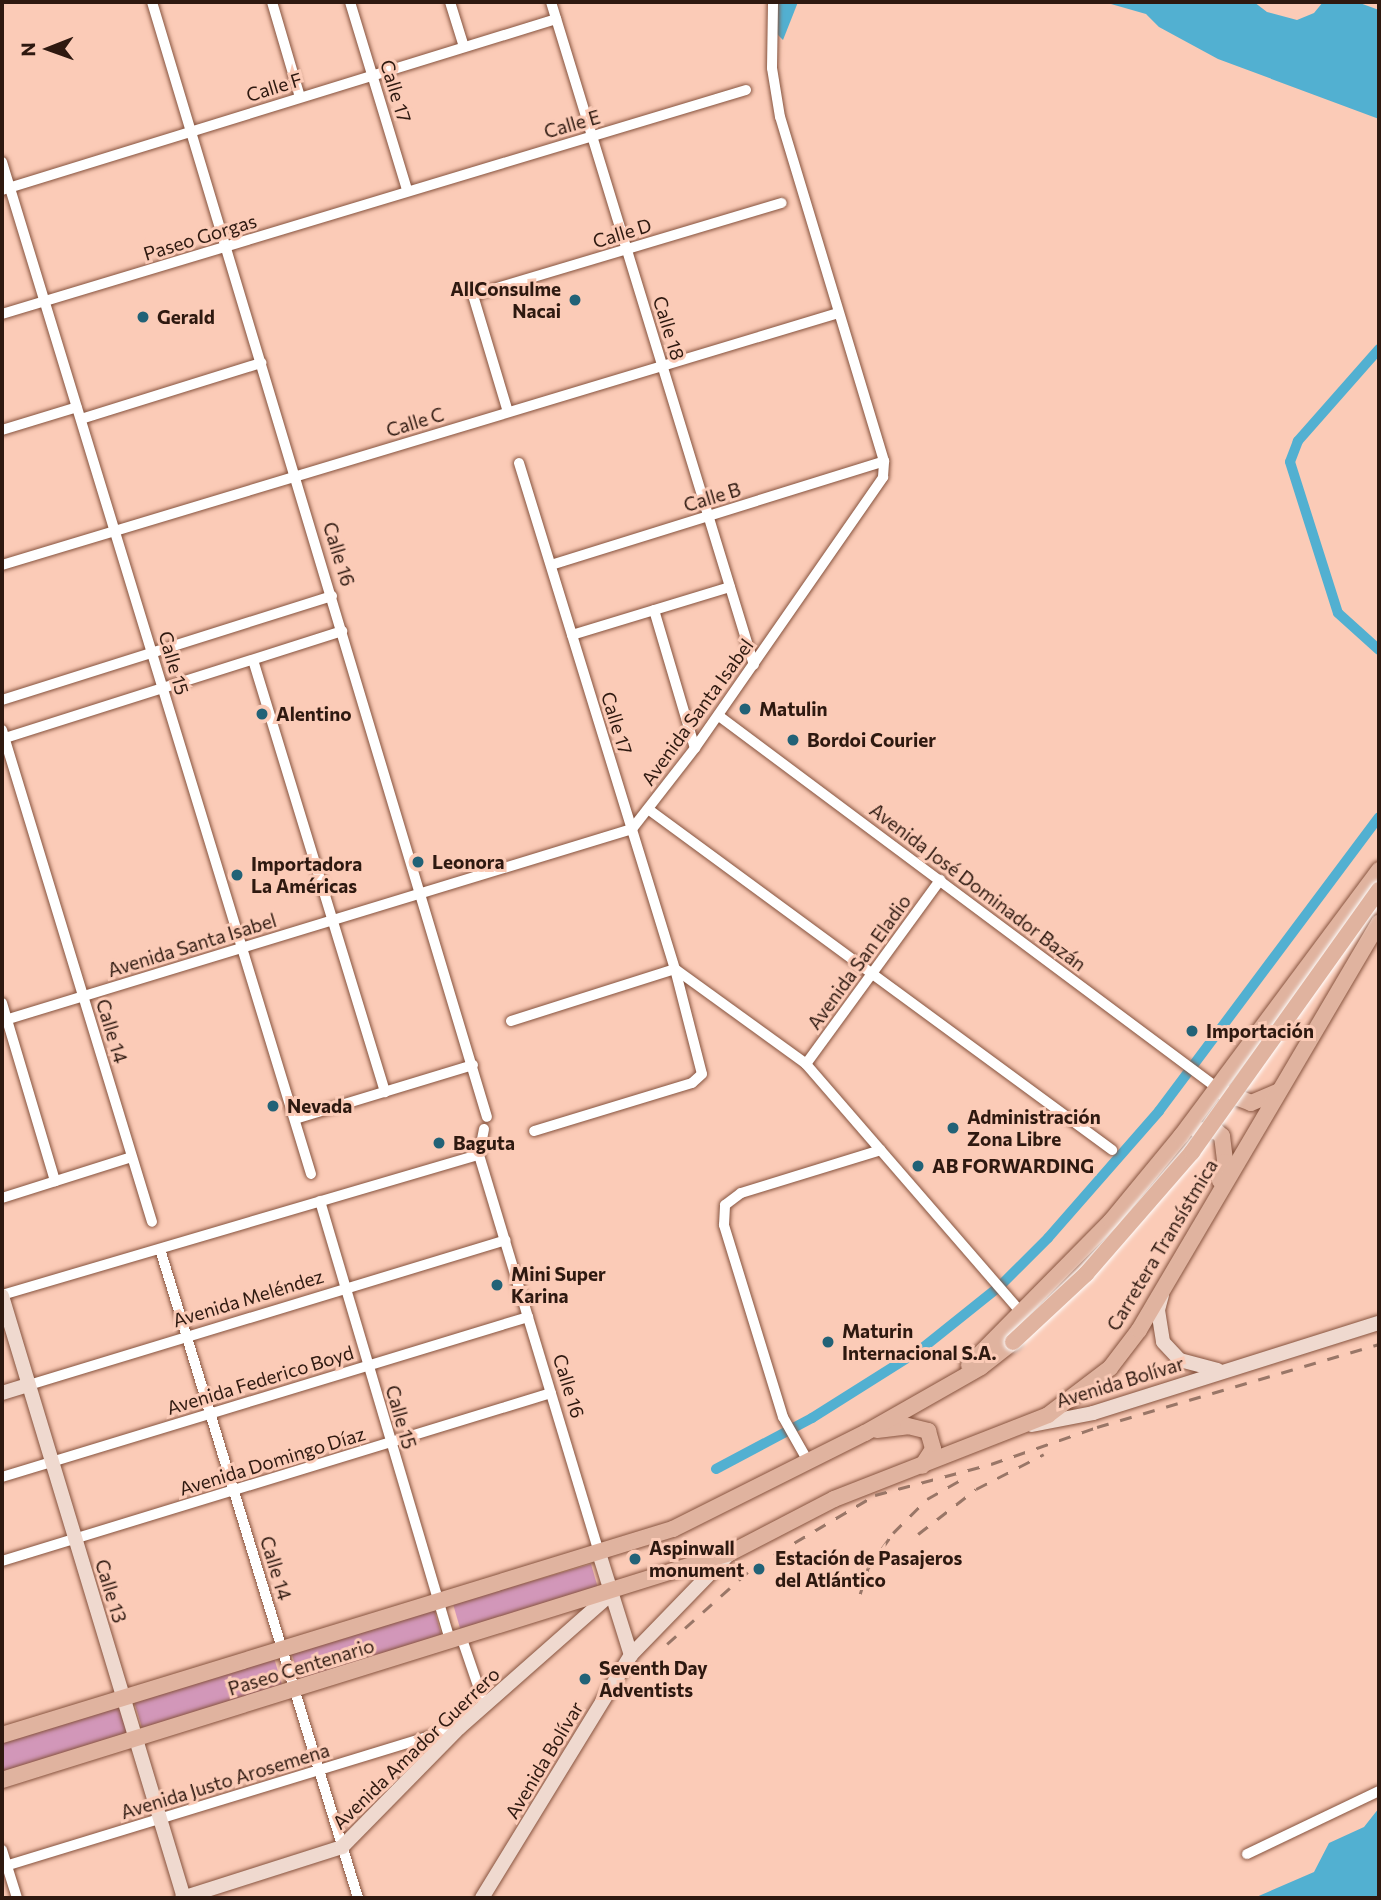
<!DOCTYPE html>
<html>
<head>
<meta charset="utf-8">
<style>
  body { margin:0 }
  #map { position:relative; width:1381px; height:1900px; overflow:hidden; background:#fbcbb7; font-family:Commissioner,sans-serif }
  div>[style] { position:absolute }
  .green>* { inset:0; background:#d297b9 }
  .water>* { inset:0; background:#52b0d1 }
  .canal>* { height:10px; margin:-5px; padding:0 5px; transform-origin:5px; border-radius:5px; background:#52b0d1 }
  .roads { filter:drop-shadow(0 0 2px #86533e) drop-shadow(0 0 2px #86533e) }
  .street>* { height:10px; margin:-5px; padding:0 5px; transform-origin:5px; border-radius:5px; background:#fff }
  .secondary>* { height:14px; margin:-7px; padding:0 7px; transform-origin:7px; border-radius:7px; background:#efd9cf }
  .primary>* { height:16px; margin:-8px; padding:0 8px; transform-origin:8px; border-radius:8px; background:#e0b39f }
  .rail>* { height:2.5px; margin-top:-1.25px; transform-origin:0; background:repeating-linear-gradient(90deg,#997667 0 12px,transparent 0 24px) }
  .bridges { filter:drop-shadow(0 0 2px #fff) drop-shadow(0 0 2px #fff) }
  .primary-bridge>* { height:16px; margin:-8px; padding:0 8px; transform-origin:8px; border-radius:8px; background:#e0b39f }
  .dots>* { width:19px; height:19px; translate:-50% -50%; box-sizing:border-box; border:4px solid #fbcbb7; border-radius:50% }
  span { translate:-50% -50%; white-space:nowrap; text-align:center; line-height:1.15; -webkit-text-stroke:6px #fbcbb7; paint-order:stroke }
  .street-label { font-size:19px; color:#2e1910 }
  .poi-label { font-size:19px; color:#2e1910; font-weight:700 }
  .right { translate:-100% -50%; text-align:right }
  .left { translate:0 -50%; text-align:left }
  .frame { position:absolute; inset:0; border:4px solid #2e1910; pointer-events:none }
  .north { position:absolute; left:14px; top:14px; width:70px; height:70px; -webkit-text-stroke:5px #fbcbb7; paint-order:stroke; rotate:269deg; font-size:19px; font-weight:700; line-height:28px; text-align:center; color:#2e1910 }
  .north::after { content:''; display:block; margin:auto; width:24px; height:32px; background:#2e1910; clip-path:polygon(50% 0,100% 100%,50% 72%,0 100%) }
</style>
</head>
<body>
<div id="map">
  <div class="green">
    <div style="clip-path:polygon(591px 1564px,600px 1595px,462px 1635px,453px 1604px)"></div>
    <div style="clip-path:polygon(434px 1609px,443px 1641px,300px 1683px,291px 1651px)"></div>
    <div style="clip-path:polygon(274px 1658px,283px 1688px,143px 1731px,134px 1701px)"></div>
    <div style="clip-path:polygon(118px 1705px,128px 1736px,2px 1774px,2px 1741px)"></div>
  </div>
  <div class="water">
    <div style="clip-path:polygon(769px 2px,798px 2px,783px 40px,776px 33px)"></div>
    <div style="clip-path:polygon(1104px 2px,1254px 2px,1267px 12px,1297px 20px,1314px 13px,1323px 2px,1357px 2px,1379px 10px,1379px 119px,1218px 59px,1159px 27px,1146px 14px)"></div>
    <div style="clip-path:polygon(1379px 1808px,1379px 1898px,1254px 1898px,1314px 1872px,1329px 1843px,1364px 1827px)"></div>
  </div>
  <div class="canal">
    <div style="left:1379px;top:349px;width:123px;rotate:131.4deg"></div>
    <div style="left:1298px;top:441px;width:22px;rotate:111deg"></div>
    <div style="left:1290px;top:462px;width:158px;rotate:72.4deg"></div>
    <div style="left:1338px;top:613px;width:55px;rotate:42.1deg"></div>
    <div style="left:716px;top:1469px;width:109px;rotate:-28deg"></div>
    <div style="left:812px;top:1418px;width:128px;rotate:-32.2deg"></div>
    <div style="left:920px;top:1350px;width:102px;rotate:-38.7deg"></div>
    <div style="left:1000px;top:1286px;width:68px;rotate:-45deg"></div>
    <div style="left:1048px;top:1238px;width:169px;rotate:-48.8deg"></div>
    <div style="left:1159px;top:1111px;width:367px;rotate:-53.2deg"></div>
  </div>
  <div class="roads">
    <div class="street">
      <div style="left:152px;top:2px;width:1164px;rotate:73.28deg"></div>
      <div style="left:272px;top:2px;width:99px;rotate:73.6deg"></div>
      <div style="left:350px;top:2px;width:196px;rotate:73.1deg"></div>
      <div style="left:450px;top:2px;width:47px;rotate:72.7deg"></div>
      <div style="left:551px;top:2px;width:693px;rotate:72.98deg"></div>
      <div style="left:2px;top:162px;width:1058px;rotate:73.02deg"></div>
      <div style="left:2px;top:190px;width:580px;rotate:-17.15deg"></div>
      <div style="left:2px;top:314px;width:777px;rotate:-16.76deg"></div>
      <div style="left:508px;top:412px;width:122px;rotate:-106.7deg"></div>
      <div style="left:473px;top:295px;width:322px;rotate:-16.6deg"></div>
      <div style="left:81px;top:419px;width:189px;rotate:-17.3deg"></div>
      <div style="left:2px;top:430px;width:78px;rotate:-17deg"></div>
      <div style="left:519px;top:463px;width:530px;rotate:72.87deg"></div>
      <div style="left:675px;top:969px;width:108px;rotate:75.6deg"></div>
      <div style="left:702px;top:1074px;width:13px;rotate:138deg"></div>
      <div style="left:692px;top:1083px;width:165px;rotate:163.1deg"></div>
      <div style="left:2px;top:565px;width:873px;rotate:-16.77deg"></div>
      <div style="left:551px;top:565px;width:349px;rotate:-17.3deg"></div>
      <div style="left:654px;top:610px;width:144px;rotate:73.5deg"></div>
      <div style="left:572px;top:635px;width:165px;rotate:-16.9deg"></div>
      <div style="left:253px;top:660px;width:452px;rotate:73deg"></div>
      <div style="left:2px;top:700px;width:346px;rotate:-17.5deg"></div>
      <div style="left:719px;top:716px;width:620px;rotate:36.74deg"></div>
      <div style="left:2px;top:730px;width:514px;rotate:73.04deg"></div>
      <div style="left:2px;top:739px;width:357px;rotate:-17.6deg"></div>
      <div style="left:648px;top:809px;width:576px;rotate:36.31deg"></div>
      <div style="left:2px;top:1003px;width:186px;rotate:73.4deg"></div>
      <div style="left:2px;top:1021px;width:659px;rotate:-16.95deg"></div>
      <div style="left:632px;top:829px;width:103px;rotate:-52.1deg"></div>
      <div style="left:695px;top:748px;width:330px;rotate:-55.2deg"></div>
      <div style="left:883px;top:477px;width:16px;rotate:-86deg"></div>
      <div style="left:884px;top:461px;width:359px;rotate:-106.8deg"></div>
      <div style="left:780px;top:117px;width:50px;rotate:-99.3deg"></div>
      <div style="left:772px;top:68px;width:66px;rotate:-89.1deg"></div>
      <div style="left:511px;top:1021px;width:172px;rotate:-17.6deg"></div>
      <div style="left:675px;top:969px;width:162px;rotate:35.9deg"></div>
      <div style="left:806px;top:1064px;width:330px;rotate:49.1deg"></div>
      <div style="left:806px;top:1064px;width:228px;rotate:-53.9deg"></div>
      <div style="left:295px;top:1119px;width:186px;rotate:-16.9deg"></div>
      <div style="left:484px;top:1129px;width:26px;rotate:101deg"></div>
      <div style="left:479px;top:1155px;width:416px;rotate:73.2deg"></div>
      <div style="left:2px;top:1198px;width:136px;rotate:-17.5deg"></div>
      <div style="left:320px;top:1201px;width:460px;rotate:73.5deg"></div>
      <div style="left:160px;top:1249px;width:679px;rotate:73.03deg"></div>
      <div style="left:2px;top:1295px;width:497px;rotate:-16.4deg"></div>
      <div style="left:29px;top:1385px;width:498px;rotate:-16.9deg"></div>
      <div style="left:809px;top:1463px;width:53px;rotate:-119.5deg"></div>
      <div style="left:783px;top:1417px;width:201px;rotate:-107.1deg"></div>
      <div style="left:724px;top:1225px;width:20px;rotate:-87deg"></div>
      <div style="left:725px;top:1205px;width:20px;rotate:-37deg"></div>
      <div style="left:741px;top:1193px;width:146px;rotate:-17.1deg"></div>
      <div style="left:2px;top:1477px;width:550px;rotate:-16.92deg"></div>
      <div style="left:2px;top:1561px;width:574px;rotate:-17.01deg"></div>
      <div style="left:462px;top:1639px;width:71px;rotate:71.1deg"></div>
      <div style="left:2px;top:1850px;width:50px;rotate:72.6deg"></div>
      <div style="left:1247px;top:1854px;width:146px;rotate:-25.5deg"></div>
      <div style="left:2px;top:1867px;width:477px;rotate:-17deg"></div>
    </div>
    <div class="secondary">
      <div style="left:1162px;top:1295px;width:16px;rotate:105deg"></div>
      <div style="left:1158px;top:1310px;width:32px;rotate:81deg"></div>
      <div style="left:1163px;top:1342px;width:25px;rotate:47deg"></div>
      <div style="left:1180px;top:1360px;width:39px;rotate:15deg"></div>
      <div style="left:2px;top:1296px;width:629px;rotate:73.18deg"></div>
      <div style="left:2px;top:1393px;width:28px;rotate:-17deg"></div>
      <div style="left:1032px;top:1425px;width:62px;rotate:-11.1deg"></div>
      <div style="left:1093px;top:1413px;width:300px;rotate:-17.5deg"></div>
      <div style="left:599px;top:1553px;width:107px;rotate:72.6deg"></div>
      <div style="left:182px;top:1898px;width:168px;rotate:-17.7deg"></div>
      <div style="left:342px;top:1847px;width:167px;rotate:-45.5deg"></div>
      <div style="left:459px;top:1728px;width:204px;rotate:-41.4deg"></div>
      <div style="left:482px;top:1898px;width:285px;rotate:-58.5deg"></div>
      <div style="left:631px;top:1655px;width:142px;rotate:-45.9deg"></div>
    </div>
    <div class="primary">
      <div style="left:1220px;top:1091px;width:33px;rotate:21deg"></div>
      <div style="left:1251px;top:1103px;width:30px;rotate:-23deg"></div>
      <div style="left:1197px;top:1130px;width:19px;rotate:3deg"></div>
      <div style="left:1216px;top:1131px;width:8px;rotate:40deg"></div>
      <div style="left:1222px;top:1136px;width:26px;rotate:83deg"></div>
      <div style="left:1225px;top:1162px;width:19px;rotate:106deg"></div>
      <div style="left:969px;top:1365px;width:202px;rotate:-45.4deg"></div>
      <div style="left:1111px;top:1221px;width:110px;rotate:-50.5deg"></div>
      <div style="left:1181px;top:1136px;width:332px;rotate:-53.3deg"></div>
      <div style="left:877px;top:1430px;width:31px;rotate:-7deg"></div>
      <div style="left:908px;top:1426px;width:21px;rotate:14deg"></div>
      <div style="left:928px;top:1431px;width:19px;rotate:74deg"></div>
      <div style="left:933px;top:1449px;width:20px;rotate:123deg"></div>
      <div style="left:2px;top:1735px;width:702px;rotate:-17.07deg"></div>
      <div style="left:673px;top:1529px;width:215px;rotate:-26.6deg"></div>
      <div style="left:865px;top:1433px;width:133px;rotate:-29.6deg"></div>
      <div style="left:981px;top:1367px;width:41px;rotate:-38deg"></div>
      <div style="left:2px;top:1780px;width:763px;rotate:-17.32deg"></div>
      <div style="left:730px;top:1553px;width:117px;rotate:-27.4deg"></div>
      <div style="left:834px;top:1499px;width:230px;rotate:-21.4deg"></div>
      <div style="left:1048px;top:1415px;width:78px;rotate:-37.2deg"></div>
      <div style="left:1110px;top:1368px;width:48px;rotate:-52.7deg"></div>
      <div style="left:1139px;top:1330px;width:473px;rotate:-59.5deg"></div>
    </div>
  </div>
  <div class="rail">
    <div style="left:918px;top:1534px;width:73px;rotate:-37.8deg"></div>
    <div style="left:976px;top:1489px;width:76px;rotate:-27.2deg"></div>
    <div style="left:860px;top:1594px;width:27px;rotate:-73deg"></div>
    <div style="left:868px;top:1568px;width:43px;rotate:-54.5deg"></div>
    <div style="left:893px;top:1533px;width:48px;rotate:-45deg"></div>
    <div style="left:927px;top:1499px;width:43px;rotate:-29.6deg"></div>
    <div style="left:667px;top:1644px;width:115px;rotate:-41.8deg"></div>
    <div style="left:753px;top:1567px;width:142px;rotate:-30.5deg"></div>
    <div style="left:875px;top:1495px;width:120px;rotate:-15deg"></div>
    <div style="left:991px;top:1464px;width:112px;rotate:-19.2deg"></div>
    <div style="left:1097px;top:1427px;width:294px;rotate:-16.4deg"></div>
  </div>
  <div class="bridges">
    <div class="primary-bridge">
      <div style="left:1013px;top:1342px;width:100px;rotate:-43deg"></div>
      <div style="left:1086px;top:1274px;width:162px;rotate:-49deg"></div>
      <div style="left:1192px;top:1152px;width:322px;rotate:-54.5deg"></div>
    </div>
  </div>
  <div class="dots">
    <div style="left:575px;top:300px;background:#226277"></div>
    <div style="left:143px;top:317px;background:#226277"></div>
    <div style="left:745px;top:709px;background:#226277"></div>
    <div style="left:262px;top:714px;background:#226277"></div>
    <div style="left:793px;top:740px;background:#226277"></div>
    <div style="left:418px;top:862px;background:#226277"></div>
    <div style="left:237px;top:875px;background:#226277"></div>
    <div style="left:1192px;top:1031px;background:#226277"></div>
    <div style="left:273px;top:1106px;background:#226277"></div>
    <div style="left:953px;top:1128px;background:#226277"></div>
    <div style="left:439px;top:1143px;background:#226277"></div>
    <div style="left:918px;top:1166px;background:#226277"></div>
    <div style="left:497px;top:1285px;background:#226277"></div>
    <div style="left:828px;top:1342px;background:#226277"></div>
    <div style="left:635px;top:1559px;background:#226277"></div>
    <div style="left:759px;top:1569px;background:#226277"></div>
    <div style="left:585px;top:1679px;background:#226277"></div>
  </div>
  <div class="street-label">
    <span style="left:274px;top:87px;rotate:-17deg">Calle F</span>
    <span style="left:396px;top:91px;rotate:73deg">Calle 17</span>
    <span style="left:572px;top:124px;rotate:-16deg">Calle E</span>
    <span style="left:622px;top:233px;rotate:-17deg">Calle D</span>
    <span style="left:200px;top:237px;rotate:-17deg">Paseo Gorgas</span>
    <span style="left:669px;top:328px;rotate:73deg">Calle 18</span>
    <span style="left:415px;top:422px;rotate:-17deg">Calle C</span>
    <span style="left:712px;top:497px;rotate:-17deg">Calle B</span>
    <span style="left:339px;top:554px;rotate:73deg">Calle 16</span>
    <span style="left:174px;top:663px;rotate:74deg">Calle 15</span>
    <span style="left:697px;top:712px;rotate:-54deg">Avenida Santa Isabel</span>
    <span style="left:617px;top:723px;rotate:73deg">Calle 17</span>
    <span style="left:978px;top:887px;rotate:37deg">Avenida José Dominador Bazán</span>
    <span style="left:192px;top:945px;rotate:-17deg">Avenida Santa Isabel</span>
    <span style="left:859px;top:962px;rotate:-54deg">Avenida San Eladio</span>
    <span style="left:112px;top:1031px;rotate:73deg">Calle 14</span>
    <span style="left:1162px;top:1245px;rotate:-59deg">Carretera Transístmica</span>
    <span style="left:248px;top:1298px;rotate:-17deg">Avenida Meléndez</span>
    <span style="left:260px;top:1380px;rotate:-17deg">Avenida Federico Boyd</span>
    <span style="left:1120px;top:1382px;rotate:-17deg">Avenida Bolívar</span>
    <span style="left:569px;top:1386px;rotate:73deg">Calle 16</span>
    <span style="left:401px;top:1417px;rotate:74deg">Calle 15</span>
    <span style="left:272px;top:1461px;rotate:-17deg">Avenida Domingo Díaz</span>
    <span style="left:276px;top:1568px;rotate:73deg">Calle 14</span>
    <span style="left:111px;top:1591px;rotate:73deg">Calle 13</span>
    <span style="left:301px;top:1667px;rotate:-17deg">Paseo Centenario</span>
    <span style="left:416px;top:1748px;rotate:-44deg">Avenida Amador Guerrero</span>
    <span style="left:544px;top:1760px;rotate:-59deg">Avenida Bolívar</span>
    <span style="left:225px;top:1781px;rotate:-17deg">Avenida Justo Arosemena</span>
  </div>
  <div class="poi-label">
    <span class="right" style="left:561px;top:300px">AllConsulme<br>Nacai</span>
    <span class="left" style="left:157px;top:317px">Gerald</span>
    <span class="left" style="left:759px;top:709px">Matulin</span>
    <span class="left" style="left:276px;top:714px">Alentino</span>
    <span class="left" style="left:807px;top:740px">Bordoi Courier</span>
    <span class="left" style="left:432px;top:862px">Leonora</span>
    <span class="left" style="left:251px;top:875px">Importadora<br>La Américas</span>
    <span class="left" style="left:1206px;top:1031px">Importación</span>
    <span class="left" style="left:287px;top:1106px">Nevada</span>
    <span class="left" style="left:967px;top:1128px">Administración<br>Zona Libre</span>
    <span class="left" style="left:453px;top:1143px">Baguta</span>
    <span class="left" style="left:932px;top:1166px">AB FORWARDING</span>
    <span class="left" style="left:511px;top:1285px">Mini Super<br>Karina</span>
    <span class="left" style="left:842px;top:1342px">Maturin<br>Internacional S.A.</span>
    <span class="left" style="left:649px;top:1559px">Aspinwall<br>monument</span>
    <span class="left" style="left:775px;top:1569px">Estación de Pasajeros<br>del Atlántico</span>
    <span class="left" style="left:599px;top:1679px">Seventh Day<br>Adventists</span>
  </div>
  <div class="frame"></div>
  <div class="north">N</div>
</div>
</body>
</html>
